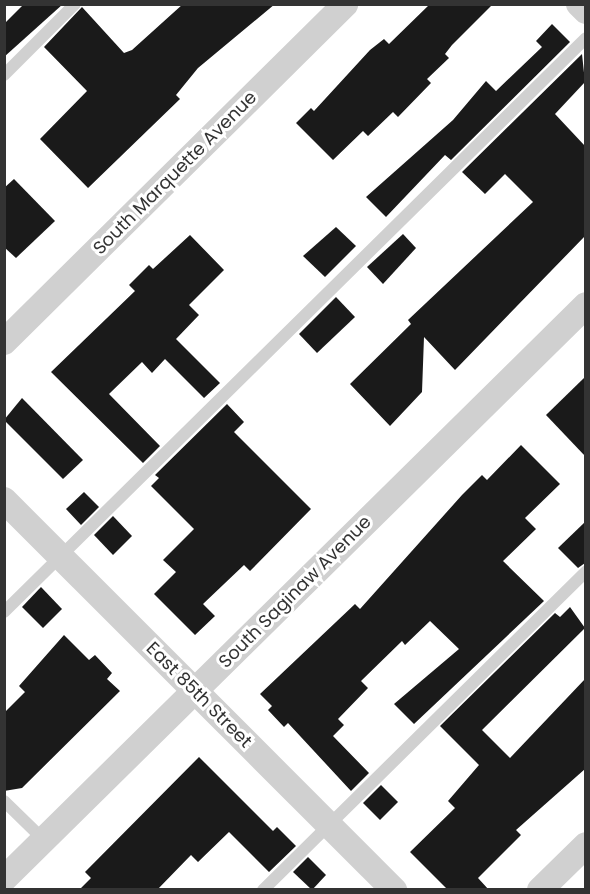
<!DOCTYPE html>
<html>
<head>
<meta charset="utf-8">
<style>
  body { margin:0 }
  #map { position:relative; width:590px; height:894px; overflow:hidden; background:#fff; font-family:Poppins,sans-serif }
  div>[style] { position:absolute }
  .building>* { inset:0; background:#1a1a1a }
  .lane>* { height:12px; margin:-6px; padding:0 6px; transform-origin:6px; border-radius:6px; background:#d0d0d0 }
  .street>* { height:26px; margin:-13px; padding:0 13px; transform-origin:13px; border-radius:13px; background:#d0d0d0 }
  span { translate:-50% -50%; white-space:nowrap; text-align:center; line-height:1.15; -webkit-text-stroke:6px #fff; paint-order:stroke }
  .street-label { font-size:18px; color:#333 }
  .frame { position:absolute; inset:0; border:6px solid #333; pointer-events:none }
</style>
</head>
<body>
<div id="map">
  <div class="building">
    <div style="clip-path:polygon(24px 4px,63px 4px,4px 57px,4px 24px)"></div>
    <div style="clip-path:polygon(183px 4px,275px 4px,198px 68px,176px 95px,180px 99px,88px 188px,40px 139px,87px 91px,44px 47px,82px 7px,124px 53px,132px 50px)"></div>
    <div style="clip-path:polygon(430px 4px,493px 4px,452px 45px,445px 54px,449px 58px,427px 79px,431px 83px,398px 117px,393px 112px,368px 136px,363px 131px,333px 160px,296px 123px,311px 108px,314px 111px,370px 50px,384px 39px,389px 44px)"></div>
    <div style="clip-path:polygon(552px 24px,570px 42px,451px 160px,445px 155px,386px 217px,366px 197px,453px 120px,486px 81px,496px 91px,542px 47px,536px 41px)"></div>
    <div style="clip-path:polygon(582px 54px,585px 82px,555px 114px,585px 146px,585px 236px,455px 370px,424px 337px,422px 392px,390px 426px,350px 384px,411px 324px,408px 320px,533px 202px,505px 174px,485px 194px,462px 172px)"></div>
    <div style="clip-path:polygon(14px 179px,55px 221px,16px 258px,4px 247px,4px 188px)"></div>
    <div style="clip-path:polygon(336px 227px,356px 246px,325px 277px,303px 256px)"></div>
    <div style="clip-path:polygon(403px 234px,416px 248px,383px 284px,367px 267px)"></div>
    <div style="clip-path:polygon(190px 235px,224px 270px,189px 305px,199px 315px,176px 339px,220px 383px,204px 398px,165px 359px,152px 373px,142px 362px,109px 394px,160px 446px,143px 463px,51px 372px,135px 291px,129px 285px,149px 265px,153px 269px)"></div>
    <div style="clip-path:polygon(336px 297px,355px 317px,317px 353px,299px 334px)"></div>
    <div style="clip-path:polygon(585px 377px,585px 456px,546px 415px)"></div>
    <div style="clip-path:polygon(22px 398px,83px 460px,63px 479px,4px 420px)"></div>
    <div style="clip-path:polygon(227px 404px,244px 422px,234px 432px,311px 509px,250px 571px,244px 565px,203px 604px,215px 616px,195px 635px,154px 594px,176px 572px,163px 560px,194px 529px,151px 486px,159px 478px,155px 475px)"></div>
    <div style="clip-path:polygon(521px 445px,560px 484px,525px 518px,536px 529px,503px 561px,544px 601px,414px 724px,394px 704px,459px 649px,430px 621px,405px 645px,402px 641px,361px 681px,368px 688px,338px 719px,344px 725px,333px 736px,369px 773px,351px 791px,288px 723px,284px 727px,268px 710px,272px 706px,260px 694px,355px 604px,360px 609px,462px 495px,482px 475px,487px 480px)"></div>
    <div style="clip-path:polygon(84px 492px,99px 507px,81px 525px,66px 509px)"></div>
    <div style="clip-path:polygon(113px 516px,132px 536px,113px 555px,94px 535px)"></div>
    <div style="clip-path:polygon(585px 522px,585px 563px,578px 568px,558px 548px)"></div>
    <div style="clip-path:polygon(41px 587px,62px 609px,43px 628px,22px 607px)"></div>
    <div style="clip-path:polygon(570px 607px,585px 628px,482px 730px,510px 758px,585px 679px,585px 769px,516px 830px,521px 835px,478px 878px,489px 890px,448px 890px,410px 852px,455px 808px,448px 801px,479px 765px,440px 726px,555px 613px,560px 617px)"></div>
    <div style="clip-path:polygon(64px 635px,89px 660px,95px 655px,112px 673px,107px 679px,120px 691px,22px 788px,4px 791px,4px 713px,25px 692px,19px 686px)"></div>
    <div style="clip-path:polygon(199px 757px,273px 831px,277px 827px,296px 846px,269px 872px,229px 832px,198px 862px,191px 855px,157px 890px,79px 890px,91px 878px,85px 872px)"></div>
    <div style="clip-path:polygon(381px 785px,398px 802px,380px 820px,363px 803px)"></div>
    <div style="clip-path:polygon(308px 857px,326px 875px,312px 890px,293px 872px)"></div>
  </div>
  <div class="lane">
    <div style="left:4px;top:75px;width:100px;rotate:-45deg"></div>
    <div style="left:4px;top:612px;width:817px;rotate:-44.6deg"></div>
    <div style="left:4px;top:801px;width:56px;rotate:44.3deg"></div>
    <div style="left:263px;top:890px;width:454px;rotate:-44.6deg"></div>
  </div>
  <div class="street">
    <div style="left:579px;top:4px;width:10px;rotate:45deg"></div>
    <div style="left:4px;top:342px;width:480px;rotate:-44.7deg"></div>
    <div style="left:4px;top:500px;width:552px;rotate:45deg"></div>
    <div style="left:4px;top:879px;width:817px;rotate:-44.6deg"></div>
    <div style="left:540px;top:890px;width:64px;rotate:-44.4deg"></div>
  </div>
  <div class="street-label">
    <span style="left:175px;top:173px;rotate:-45deg">South Marquette Avenue</span>
    <span style="left:295px;top:592px;rotate:-45deg">South Saginaw Avenue</span>
    <span style="left:199px;top:695px;rotate:45deg">East 85th Street</span>
  </div>
  <div class="frame"></div>
</div>
</body>
</html>
